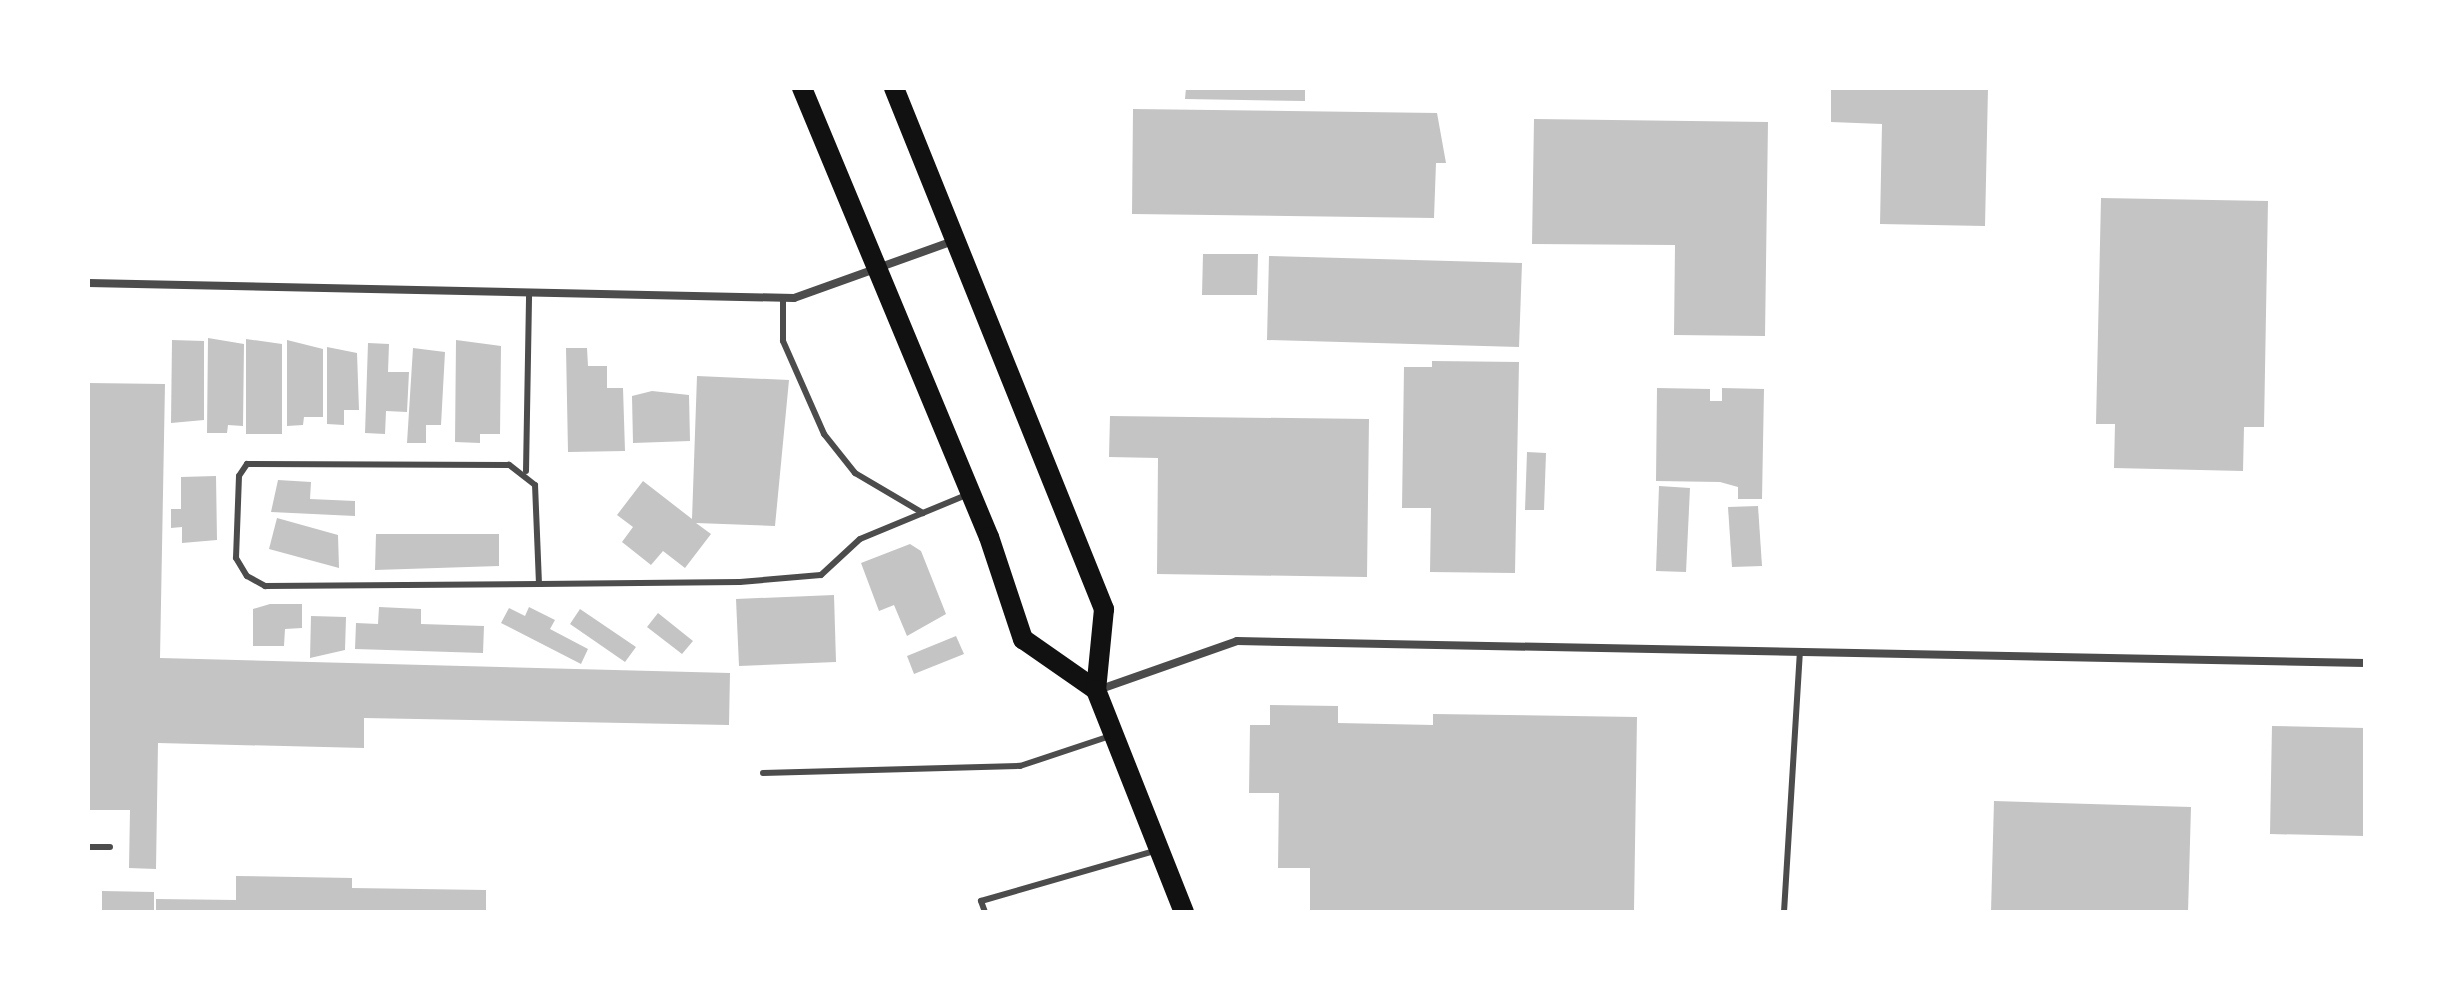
<!DOCTYPE html>
<html>
<head>
<meta charset="utf-8">
<style>
  body { margin:0 }
  #map { position:relative; width:2453px; height:1000px; overflow:hidden; background:#fff; font-family:"Noto Serif",serif }
  div>[style] { position:absolute }
  .building>* { inset:0; background:#c4c4c4 }
  .service>* { height:6px; margin:-3px; padding:0 3px; transform-origin:3px; border-radius:3px; background:#4c4c4c }
  .minor>* { height:8px; margin:-4px; padding:0 4px; transform-origin:4px; border-radius:4px; background:#4c4c4c }
  .primary>* { height:20px; margin:-10px; padding:0 10px; transform-origin:10px; border-radius:10px; background:#111 }
  span { translate:-50% -50%; white-space:nowrap; text-align:center; line-height:1.15; -webkit-text-stroke:6px #fff; paint-order:stroke }
  .frame { position:absolute; inset:0; border:90px solid #fff; pointer-events:none }
</style>
</head>
<body>
<div id="map">
  <div class="building">
    <div style="clip-path:polygon(1186px 88px,1305px 88px,1305px 101px,1185px 99px)"></div>
    <div style="clip-path:polygon(1831px 88px,1988px 88px,1985px 226px,1880px 224px,1882px 124px,1831px 122px)"></div>
    <div style="clip-path:polygon(1133px 109px,1437px 113px,1446px 163px,1436px 163px,1434px 218px,1132px 214px)"></div>
    <div style="clip-path:polygon(1534px 119px,1768px 122px,1765px 336px,1674px 335px,1675px 245px,1532px 244px)"></div>
    <div style="clip-path:polygon(2101px 198px,2268px 201px,2264px 427px,2244px 427px,2243px 471px,2114px 468px,2115px 424px,2096px 424px)"></div>
    <div style="clip-path:polygon(1203px 254px,1258px 254px,1257px 295px,1202px 295px)"></div>
    <div style="clip-path:polygon(1269px 256px,1522px 263px,1519px 347px,1267px 340px)"></div>
    <div style="clip-path:polygon(208px 338px,244px 344px,243px 426px,228px 425px,227px 433px,207px 433px)"></div>
    <div style="clip-path:polygon(246px 339px,282px 344px,282px 434px,246px 434px)"></div>
    <div style="clip-path:polygon(172px 340px,204px 341px,204px 420px,171px 423px)"></div>
    <div style="clip-path:polygon(287px 340px,323px 349px,323px 417px,304px 417px,303px 425px,287px 426px)"></div>
    <div style="clip-path:polygon(456px 340px,501px 346px,500px 434px,480px 434px,480px 443px,455px 442px)"></div>
    <div style="clip-path:polygon(368px 343px,389px 344px,388px 372px,409px 372px,407px 412px,386px 411px,385px 434px,365px 433px)"></div>
    <div style="clip-path:polygon(327px 347px,357px 353px,359px 410px,344px 410px,344px 425px,327px 424px)"></div>
    <div style="clip-path:polygon(413px 348px,445px 352px,441px 425px,426px 425px,426px 443px,407px 443px)"></div>
    <div style="clip-path:polygon(566px 348px,587px 348px,588px 366px,607px 366px,607px 388px,623px 388px,625px 451px,568px 452px)"></div>
    <div style="clip-path:polygon(1432px 361px,1519px 362px,1515px 573px,1430px 572px,1431px 508px,1402px 508px,1404px 367px,1432px 367px)"></div>
    <div style="clip-path:polygon(697px 376px,789px 380px,775px 526px,696px 523px,711px 534px,685px 568px,663px 551px,651px 565px,622px 542px,633px 527px,617px 515px,643px 481px,692px 519px)"></div>
    <div style="clip-path:polygon(88px 383px,165px 384px,160px 658px,730px 673px,729px 725px,364px 718px,364px 748px,158px 743px,156px 869px,129px 868px,130px 810px,88px 810px)"></div>
    <div style="clip-path:polygon(1657px 388px,1710px 389px,1710px 401px,1722px 401px,1722px 388px,1764px 389px,1762px 499px,1738px 499px,1738px 487px,1720px 482px,1656px 481px)"></div>
    <div style="clip-path:polygon(652px 391px,689px 395px,690px 441px,633px 443px,632px 396px)"></div>
    <div style="clip-path:polygon(1110px 416px,1369px 419px,1367px 577px,1157px 574px,1158px 458px,1109px 457px)"></div>
    <div style="clip-path:polygon(1527px 452px,1546px 453px,1544px 510px,1525px 510px)"></div>
    <div style="clip-path:polygon(216px 476px,217px 540px,182px 543px,182px 527px,171px 528px,171px 509px,181px 509px,181px 477px)"></div>
    <div style="clip-path:polygon(278px 480px,311px 482px,310px 499px,355px 501px,355px 516px,271px 512px)"></div>
    <div style="clip-path:polygon(1659px 486px,1690px 488px,1686px 572px,1656px 571px)"></div>
    <div style="clip-path:polygon(1758px 506px,1762px 566px,1732px 567px,1728px 507px)"></div>
    <div style="clip-path:polygon(277px 518px,338px 535px,339px 568px,269px 549px)"></div>
    <div style="clip-path:polygon(376px 534px,499px 534px,499px 566px,375px 570px)"></div>
    <div style="clip-path:polygon(910px 544px,921px 551px,946px 614px,907px 636px,894px 605px,879px 611px,861px 563px)"></div>
    <div style="clip-path:polygon(834px 595px,836px 662px,739px 666px,736px 599px)"></div>
    <div style="clip-path:polygon(270px 604px,302px 604px,302px 628px,285px 629px,284px 646px,253px 646px,253px 609px)"></div>
    <div style="clip-path:polygon(379px 607px,421px 609px,421px 624px,484px 626px,483px 653px,355px 649px,356px 623px,378px 624px)"></div>
    <div style="clip-path:polygon(529px 607px,555px 620px,550px 629px,588px 649px,581px 664px,501px 623px,509px 608px,525px 616px)"></div>
    <div style="clip-path:polygon(580px 609px,636px 647px,625px 662px,570px 624px)"></div>
    <div style="clip-path:polygon(658px 613px,693px 641px,682px 654px,647px 627px)"></div>
    <div style="clip-path:polygon(311px 616px,346px 617px,345px 650px,310px 658px)"></div>
    <div style="clip-path:polygon(956px 636px,964px 654px,914px 674px,907px 656px)"></div>
    <div style="clip-path:polygon(1270px 705px,1338px 706px,1338px 723px,1433px 725px,1433px 714px,1637px 717px,1634px 911px,1310px 912px,1310px 868px,1278px 868px,1279px 793px,1249px 793px,1250px 725px,1270px 725px)"></div>
    <div style="clip-path:polygon(2272px 726px,2365px 728px,2365px 836px,2270px 834px)"></div>
    <div style="clip-path:polygon(1994px 801px,2191px 807px,2188px 912px,1991px 912px)"></div>
    <div style="clip-path:polygon(236px 876px,352px 878px,352px 888px,486px 890px,486px 912px,156px 912px,156px 899px,236px 900px)"></div>
    <div style="clip-path:polygon(102px 891px,154px 892px,154px 912px,102px 912px)"></div>
  </div>
  <div class="service">
    <div style="left:783px;top:299px;width:42px;rotate:90deg"></div>
    <div style="left:783px;top:341px;width:102px;rotate:66.2deg"></div>
    <div style="left:824px;top:434px;width:50px;rotate:51.5deg"></div>
    <div style="left:855px;top:473px;width:79px;rotate:30.5deg"></div>
    <div style="left:526px;top:471px;width:178px;rotate:-89deg"></div>
    <div style="left:539px;top:584px;width:99px;rotate:-92.3deg"></div>
    <div style="left:535px;top:485px;width:33px;rotate:-142deg"></div>
    <div style="left:509px;top:465px;width:262px;rotate:-179.8deg"></div>
    <div style="left:247px;top:464px;width:14px;rotate:124deg"></div>
    <div style="left:239px;top:476px;width:82px;rotate:92.1deg"></div>
    <div style="left:236px;top:558px;width:21px;rotate:59deg"></div>
    <div style="left:247px;top:576px;width:21px;rotate:29deg"></div>
    <div style="left:265px;top:586px;width:274px;rotate:-0.4deg"></div>
    <div style="left:539px;top:584px;width:201px;rotate:-0.6deg"></div>
    <div style="left:740px;top:582px;width:81px;rotate:-4.9deg"></div>
    <div style="left:821px;top:575px;width:53px;rotate:-42.7deg"></div>
    <div style="left:860px;top:539px;width:115px;rotate:-22.5deg"></div>
    <div style="left:763px;top:773px;width:257px;rotate:-1.6deg"></div>
    <div style="left:1020px;top:766px;width:95px;rotate:-18.4deg"></div>
    <div style="left:88px;top:847px;width:22px"></div>
    <div style="left:985px;top:912px;width:12px;rotate:-110deg"></div>
    <div style="left:981px;top:901px;width:180px;rotate:-16.1deg"></div>
    <div style="left:1784px;top:912px;width:260px;rotate:-86.5deg"></div>
  </div>
  <div class="minor">
    <div style="left:88px;top:283px;width:706px;rotate:1.22deg"></div>
    <div style="left:794px;top:298px;width:169px;rotate:-19.7deg"></div>
    <div style="left:1098px;top:690px;width:147px;rotate:-19.4deg"></div>
    <div style="left:1237px;top:641px;width:1128px;rotate:1.12deg"></div>
  </div>
  <div class="primary">
    <div style="left:802px;top:88px;width:486px;rotate:67.4deg"></div>
    <div style="left:989px;top:537px;width:108px;rotate:71.6deg"></div>
    <div style="left:1023px;top:639px;width:89px;rotate:34.9deg"></div>
    <div style="left:894px;top:88px;width:562px;rotate:68.05deg"></div>
    <div style="left:1104px;top:609px;width:81px;rotate:95.6deg"></div>
    <div style="left:1096px;top:690px;width:239px;rotate:68.4deg"></div>
  </div>
  <div class="frame"></div>
</div>
</body>
</html>
